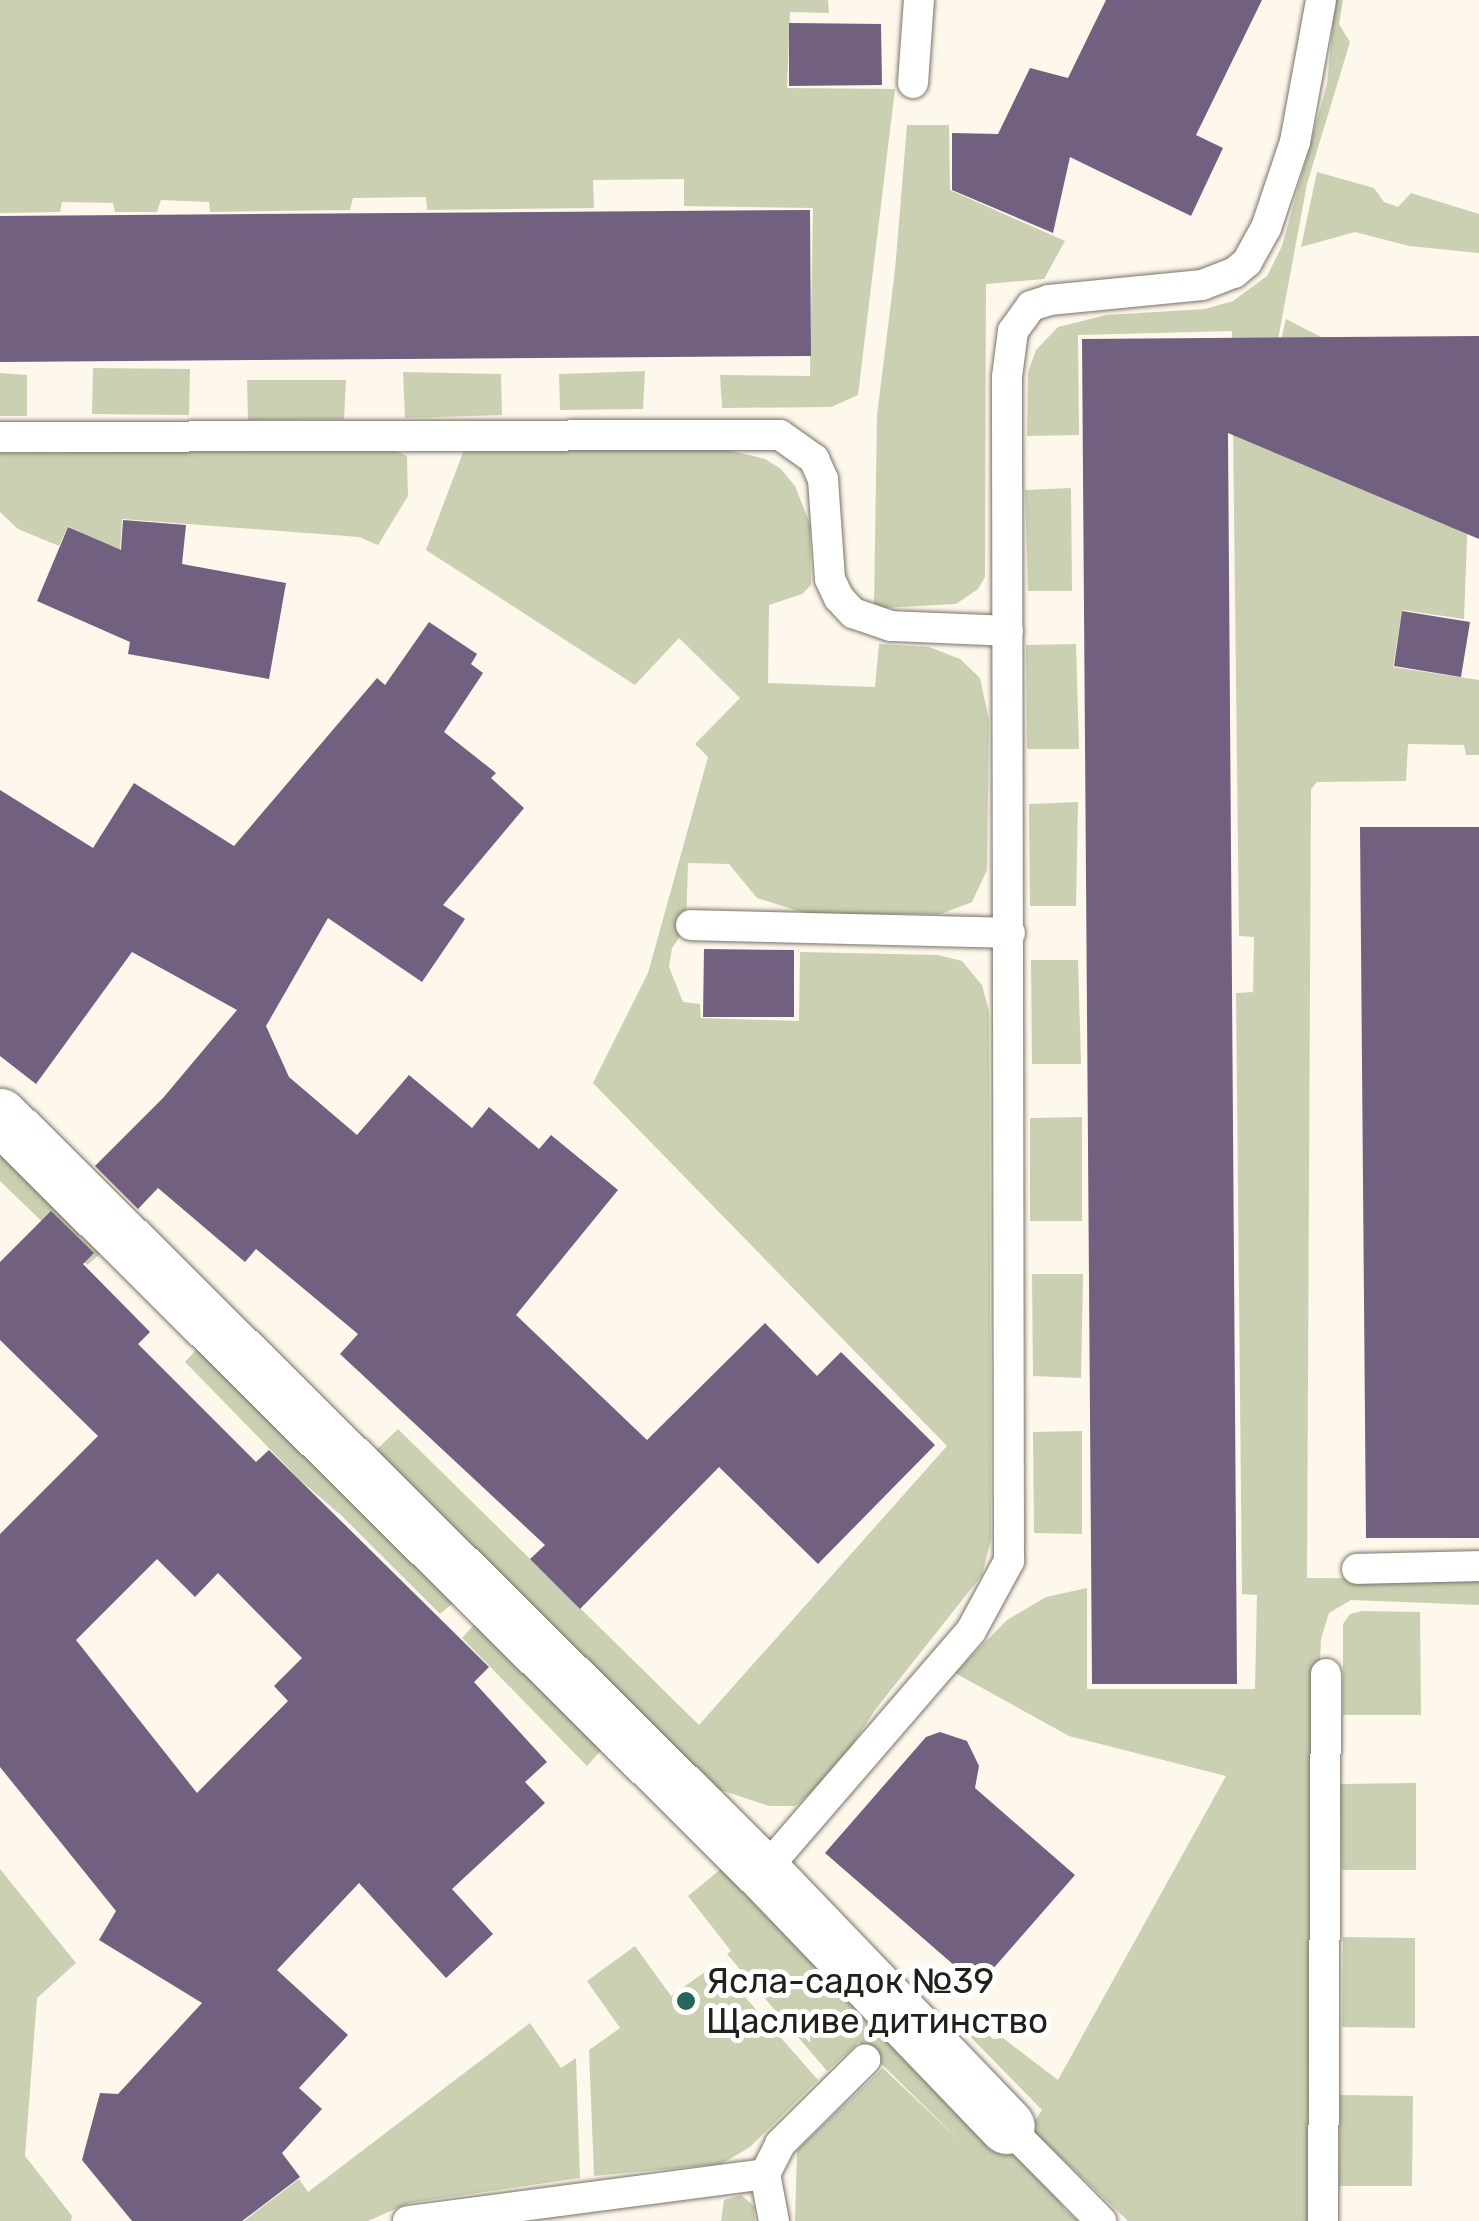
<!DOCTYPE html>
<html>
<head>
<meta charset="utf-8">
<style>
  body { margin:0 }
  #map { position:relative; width:1479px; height:2221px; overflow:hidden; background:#fef7eb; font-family:Rubik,sans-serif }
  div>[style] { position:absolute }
  .green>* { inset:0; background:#ccd0b2 }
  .building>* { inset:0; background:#71607f }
  .roads { filter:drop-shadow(0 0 2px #797268) drop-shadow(0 0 2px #797268) }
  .lane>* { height:30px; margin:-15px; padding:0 15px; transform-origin:15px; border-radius:15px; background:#fff }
  .street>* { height:55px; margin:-27.5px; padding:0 27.5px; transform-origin:27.5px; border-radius:27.5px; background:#fff }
  .dots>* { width:28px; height:28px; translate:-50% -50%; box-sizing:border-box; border:5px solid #fff; border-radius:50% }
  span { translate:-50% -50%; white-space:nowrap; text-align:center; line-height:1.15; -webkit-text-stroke:10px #fff; paint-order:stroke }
  .poi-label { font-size:35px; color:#23201c }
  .left { translate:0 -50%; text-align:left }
</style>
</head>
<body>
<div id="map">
  <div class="green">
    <div style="clip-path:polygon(0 0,828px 0,829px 13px,790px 12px,787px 88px,895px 89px,858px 395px,831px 407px,722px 408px,720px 375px,810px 376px,813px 208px,684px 206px,684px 179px,593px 180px,594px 208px,427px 210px,426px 197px,353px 198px,350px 210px,210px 212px,209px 202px,161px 200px,157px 212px,115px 212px,113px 203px,62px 202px,60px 212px,0 213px)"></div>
    <div style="clip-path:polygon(1335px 0,1343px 0,1339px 24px,1350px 42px,1307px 184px,1277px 345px,1232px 344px,1232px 331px,1078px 335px,1079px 435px,1027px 436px,1028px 372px,1036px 350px,1058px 327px,1106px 315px,1205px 309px,1233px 301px,1267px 276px,1282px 246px,1327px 84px)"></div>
    <div style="clip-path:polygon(907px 125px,949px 125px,950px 190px,1065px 241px,1044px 279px,986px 284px,985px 577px,978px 589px,956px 604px,883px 608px,874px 606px,877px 415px,895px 270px)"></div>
    <div style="clip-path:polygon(1317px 172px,1374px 188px,1384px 202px,1398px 207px,1411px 193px,1479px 214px,1479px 253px,1409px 246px,1355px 232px,1301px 247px)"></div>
    <div style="clip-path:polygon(1286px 319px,1383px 369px,1336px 478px,1412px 511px,1448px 424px,1470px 460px,1464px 619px,1402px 610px,1393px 667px,1479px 680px,1479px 755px,1466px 755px,1464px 745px,1408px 744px,1406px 781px,1317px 782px,1311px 789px,1307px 1578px,1479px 1579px,1479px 1605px,1351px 1600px,1329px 1613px,1321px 1639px,1310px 1906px,1308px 2221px,1128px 2221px,1030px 2128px,1042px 2110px,954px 2020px,963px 2010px,993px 2039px,1003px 2038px,1058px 2080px,1226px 1776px,1069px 1736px,955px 1673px,1007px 1620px,1046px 1597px,1087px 1588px,1087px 1689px,1255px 1689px,1257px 1595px,1242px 1594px,1236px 993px,1253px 992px,1254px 937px,1239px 936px,1233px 425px,1279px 348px)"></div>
    <div style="clip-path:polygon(93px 368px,190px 369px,189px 415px,92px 414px)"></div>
    <div style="clip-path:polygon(645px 371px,643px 409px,560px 410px,559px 374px)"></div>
    <div style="clip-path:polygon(403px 372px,501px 374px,502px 415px,405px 418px)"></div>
    <div style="clip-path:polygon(0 373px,27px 375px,27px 416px,0 416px)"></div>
    <div style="clip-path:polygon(247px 380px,346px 380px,344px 419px,248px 420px)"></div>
    <div style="clip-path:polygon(724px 449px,765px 459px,781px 469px,795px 486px,810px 524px,811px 585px,802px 594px,769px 605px,768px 683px,875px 687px,879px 644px,929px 647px,960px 659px,980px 678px,989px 720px,987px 870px,972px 902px,941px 914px,808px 914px,757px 898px,729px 864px,688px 863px,686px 928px,672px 948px,669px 967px,683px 1002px,700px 1004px,701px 1018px,799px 1021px,800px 952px,938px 955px,962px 961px,982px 985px,989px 1011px,991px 1540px,982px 1575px,875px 1710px,832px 1777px,795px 1806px,769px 1806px,717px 1789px,373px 1453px,398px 1429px,699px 1725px,947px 1446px,593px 1083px,648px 973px,708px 757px,695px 744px,740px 698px,679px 638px,635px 685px,426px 550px,464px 450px)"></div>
    <div style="clip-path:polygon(394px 450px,407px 456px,408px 496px,378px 545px,359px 537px,122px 519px,120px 553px,68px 526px,59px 546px,18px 529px,0 512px,0 453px)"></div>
    <div style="clip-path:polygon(1071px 488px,1072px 591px,1028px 591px,1025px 490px)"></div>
    <div style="clip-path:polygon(1076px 644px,1079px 749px,1027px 749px,1026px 645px)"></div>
    <div style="clip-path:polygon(1078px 802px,1076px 906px,1030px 906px,1029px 804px)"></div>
    <div style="clip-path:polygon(1031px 960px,1078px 960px,1081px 1064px,1032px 1064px)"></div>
    <div style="clip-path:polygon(1082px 1117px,1082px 1221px,1030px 1221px,1030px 1118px)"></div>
    <div style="clip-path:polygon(0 1147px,77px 1227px,79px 1235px,100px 1254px,87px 1265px,0 1181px)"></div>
    <div style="clip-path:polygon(1032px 1274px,1083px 1274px,1081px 1378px,1033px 1376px)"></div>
    <div style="clip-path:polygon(204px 1341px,459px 1598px,440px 1614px,343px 1517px,300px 1480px,185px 1362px)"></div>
    <div style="clip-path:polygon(1082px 1431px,1082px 1534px,1034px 1533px,1033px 1432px)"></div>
    <div style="clip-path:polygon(1362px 1611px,1420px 1612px,1421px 1715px,1343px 1715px,1343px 1624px,1350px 1614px)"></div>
    <div style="clip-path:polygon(479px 1619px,606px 1745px,587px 1766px,462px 1638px)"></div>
    <div style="clip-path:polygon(1416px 1783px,1416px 1870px,1342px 1870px,1340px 1784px)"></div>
    <div style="clip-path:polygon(726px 1865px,1008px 2137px,1055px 2186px,1064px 2209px,1078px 2221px,795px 2221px,797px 2150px,883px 2068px,964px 2145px,859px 2042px,827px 2071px,727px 1954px,731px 1951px,688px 1896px)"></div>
    <div style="clip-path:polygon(0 1869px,76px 1963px,37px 1998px,25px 2156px,72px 2216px,71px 2221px,0 2221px)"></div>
    <div style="clip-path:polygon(1343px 1937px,1415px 1938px,1415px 2028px,1342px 2027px)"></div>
    <div style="clip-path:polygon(635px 1946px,671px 1996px,716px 1964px,818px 2080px,750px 2147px,721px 2164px,594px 2176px,589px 2050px,620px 2028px,587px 1981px)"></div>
    <div style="clip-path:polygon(530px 2023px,561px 2068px,576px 2058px,580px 2178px,409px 2203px,368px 2221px,244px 2221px,299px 2179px,308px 2192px)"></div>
    <div style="clip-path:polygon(1340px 2095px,1413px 2096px,1412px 2186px,1339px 2186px)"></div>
    <div style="clip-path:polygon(741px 2195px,754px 2206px,755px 2221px,721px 2221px,724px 2200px)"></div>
  </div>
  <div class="building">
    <div style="clip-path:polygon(1106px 0,1262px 0,1196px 135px,1223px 148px,1191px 216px,1070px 157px,1053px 233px,952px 190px,952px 133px,998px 134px,1030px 68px,1068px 78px)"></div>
    <div style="clip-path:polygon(789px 23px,881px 24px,882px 85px,789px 86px)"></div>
    <div style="clip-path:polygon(810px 210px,811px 356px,0 362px,0 216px)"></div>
    <div style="clip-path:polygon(1479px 336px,1479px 539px,1228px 433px,1237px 1684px,1092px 1684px,1082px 339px)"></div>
    <div style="clip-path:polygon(123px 520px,186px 525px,182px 564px,286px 583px,269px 679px,128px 654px,130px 642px,37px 601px,68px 527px,121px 550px)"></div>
    <div style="clip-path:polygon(1402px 611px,1470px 622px,1461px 677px,1394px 666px)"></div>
    <div style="clip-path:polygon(429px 622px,477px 654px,471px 664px,483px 673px,444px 732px,496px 773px,491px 778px,524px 808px,443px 905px,465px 919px,422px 982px,328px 918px,266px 1026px,289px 1077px,357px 1135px,409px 1075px,472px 1128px,489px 1107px,539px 1149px,551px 1135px,618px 1190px,516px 1315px,647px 1440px,765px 1323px,817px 1376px,841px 1352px,935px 1445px,818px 1564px,719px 1467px,580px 1609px,530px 1559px,545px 1545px,340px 1354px,358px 1334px,256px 1249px,245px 1262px,158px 1188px,138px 1209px,95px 1166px,163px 1098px,237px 1010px,132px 952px,36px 1084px,0 1056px,0 790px,93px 848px,134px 783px,234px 846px,377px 678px,385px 685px)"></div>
    <div style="clip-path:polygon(1360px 827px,1479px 827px,1479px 1538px,1366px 1538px)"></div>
    <div style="clip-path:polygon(704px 949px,794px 950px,794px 1017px,703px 1017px)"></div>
    <div style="clip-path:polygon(evenodd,51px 1211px,94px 1253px,83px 1264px,150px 1332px,138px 1344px,256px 1462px,269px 1450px,489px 1667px,474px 1682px,547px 1762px,525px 1782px,545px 1803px,452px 1889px,493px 1934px,446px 1978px,359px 1883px,277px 1970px,348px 2035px,299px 2088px,322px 2109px,282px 2153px,300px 2177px,242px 2221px,132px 2221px,82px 2160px,100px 2093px,118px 2094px,202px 2003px,99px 1940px,116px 1911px,0 1767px,0 1534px,98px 1436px,0 1340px,0 1262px,51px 1211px,157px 1559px,195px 1597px,218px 1573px,302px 1658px,274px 1686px,288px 1701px,197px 1793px,76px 1640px,157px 1559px)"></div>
    <div style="clip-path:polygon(940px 1732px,967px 1741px,979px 1766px,975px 1788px,1075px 1875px,978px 1986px,825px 1853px,926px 1737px)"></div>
  </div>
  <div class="roads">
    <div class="lane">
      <div style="left:913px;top:83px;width:83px;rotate:-85.9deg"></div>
      <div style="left:0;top:437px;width:780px;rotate:-0.15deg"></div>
      <div style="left:780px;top:435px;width:42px;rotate:35.2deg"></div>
      <div style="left:814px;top:459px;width:22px;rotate:66deg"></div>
      <div style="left:823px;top:479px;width:100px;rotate:86deg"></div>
      <div style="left:830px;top:579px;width:21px;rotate:65deg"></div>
      <div style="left:839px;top:598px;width:21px;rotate:47deg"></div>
      <div style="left:853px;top:613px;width:40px;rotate:18.9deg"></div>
      <div style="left:891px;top:626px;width:117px;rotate:2.4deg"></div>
      <div style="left:691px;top:925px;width:319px;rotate:1.4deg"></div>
      <div style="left:1357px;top:1569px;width:122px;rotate:-1.4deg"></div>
      <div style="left:763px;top:1872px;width:318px;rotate:-49.2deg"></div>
      <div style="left:971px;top:1631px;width:80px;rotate:-61.5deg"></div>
      <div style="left:1009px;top:1561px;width:1184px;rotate:-90.1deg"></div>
      <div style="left:1007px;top:377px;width:46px;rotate:-82.6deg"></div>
      <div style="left:1013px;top:331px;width:31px;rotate:-54deg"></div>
      <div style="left:1031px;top:306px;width:19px;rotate:-18deg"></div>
      <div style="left:1049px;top:300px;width:154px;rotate:-5.6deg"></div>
      <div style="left:1202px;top:285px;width:34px;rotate:-21deg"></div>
      <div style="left:1234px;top:273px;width:17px;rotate:-40deg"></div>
      <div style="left:1247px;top:262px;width:39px;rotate:-61deg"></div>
      <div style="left:1266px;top:228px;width:91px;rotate:-71.4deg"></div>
      <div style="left:1295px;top:142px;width:144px;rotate:-79.6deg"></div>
      <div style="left:1007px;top:2126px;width:134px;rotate:45.3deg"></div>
      <div style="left:408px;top:2221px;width:360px;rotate:-7.5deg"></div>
      <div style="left:774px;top:2221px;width:48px;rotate:-100.8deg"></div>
      <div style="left:765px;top:2174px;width:34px;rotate:-63deg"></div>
      <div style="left:780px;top:2144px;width:120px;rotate:-44.7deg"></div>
      <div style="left:1323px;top:2221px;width:547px;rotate:-89.69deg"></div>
    </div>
    <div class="street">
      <div style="left:0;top:1116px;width:1074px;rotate:44.74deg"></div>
      <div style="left:763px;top:1872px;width:352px;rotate:46.2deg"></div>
    </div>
  </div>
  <div class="dots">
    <div style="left:686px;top:2001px;background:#256859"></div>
  </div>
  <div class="poi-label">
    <span class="left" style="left:706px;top:2001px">Ясла-садок №39<br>Щасливе дитинство</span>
  </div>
</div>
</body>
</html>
